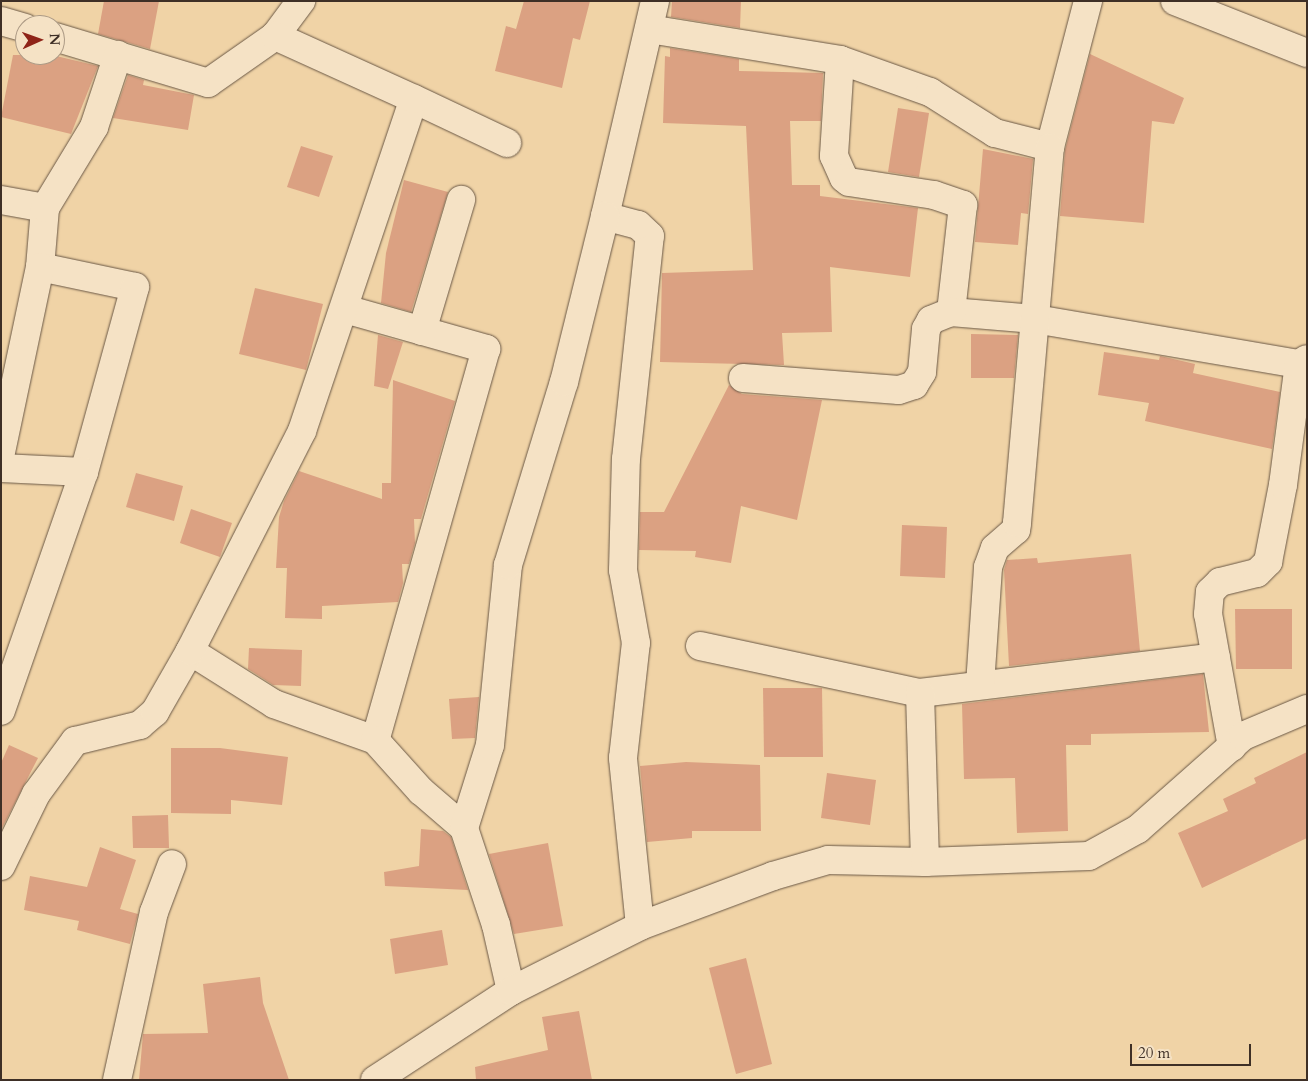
<!DOCTYPE html>
<html>
<head>
<meta charset="utf-8">
<style>
  body { margin:0 }
  #map { position:relative; width:1308px; height:1081px; overflow:hidden; background:#f0d3a6; font-family:Cardo,serif }
  div>[style] { position:absolute }
  .building>* { inset:0; background:#dba182 }
  .roads { filter:drop-shadow(0 0 1px #6a5846) drop-shadow(0 0 1px #6a5846) }
  .minor>* { height:28px; margin:-14px; padding:0 14px; transform-origin:14px; border-radius:14px; background:#f5e2c5 }
  span { translate:-50% -50%; white-space:nowrap; text-align:center; line-height:1.15; -webkit-text-stroke:5px #f5e2c5; paint-order:stroke }
  .frame { position:absolute; inset:0; border:2px solid #3e2f26; pointer-events:none }
  .north { position:absolute; left:15px; top:15px; width:50px; height:50px; box-sizing:border-box; background:#f5e2c5; border:1px solid #ac9a85; border-radius:50%; rotate:88deg; font-size:14px; font-weight:700; line-height:20px; text-align:center; color:#3e2f26 }
  .north::after { content:''; display:block; margin:auto; width:18px; height:22px; background:#8f2418; clip-path:polygon(50% 0,100% 100%,50% 72%,0 100%) }
  .scale { position:absolute; left:1130px; top:1044px; width:121px; height:22px; box-sizing:border-box; border:2px solid #3e2f26; border-top:0; padding-left:6px; font-size:15px; line-height:18px; white-space:nowrap; color:#3e2f26; -webkit-text-stroke:4px #f5e2c5; paint-order:stroke }
</style>
</head>
<body>
<div id="map">
  <div class="building">
    <div style="clip-path:polygon(104px 1px,159px 1px,150px 49px,98px 34px)"></div>
    <div style="clip-path:polygon(524px 1px,590px 1px,580px 40px,573px 38px,562px 88px,495px 71px,506px 26px,516px 29px)"></div>
    <div style="clip-path:polygon(672px 1px,741px 1px,740px 28px,671px 17px)"></div>
    <div style="clip-path:polygon(670px 48px,739px 59px,739px 71px,823px 73px,821px 121px,790px 121px,792px 185px,820px 185px,820px 196px,918px 208px,910px 277px,830px 267px,832px 332px,782px 333px,784px 365px,660px 362px,662px 273px,753px 270px,746px 126px,663px 123px,665px 56px,670px 57px)"></div>
    <div style="clip-path:polygon(1090px 54px,1184px 98px,1174px 124px,1152px 121px,1144px 223px,1060px 216px,1065px 150px)"></div>
    <div style="clip-path:polygon(13px 55px,52px 55px,98px 66px,71px 134px,1px 117px)"></div>
    <div style="clip-path:polygon(128px 75px,144px 80px,143px 85px,194px 95px,188px 130px,113px 118px)"></div>
    <div style="clip-path:polygon(898px 108px,929px 113px,919px 177px,888px 172px)"></div>
    <div style="clip-path:polygon(301px 146px,333px 156px,319px 197px,287px 187px)"></div>
    <div style="clip-path:polygon(983px 149px,1033px 159px,1028px 214px,1021px 213px,1018px 245px,975px 242px)"></div>
    <div style="clip-path:polygon(404px 180px,448px 192px,411px 312px,381px 303px,386px 253px)"></div>
    <div style="clip-path:polygon(255px 288px,323px 304px,306px 370px,239px 354px)"></div>
    <div style="clip-path:polygon(971px 334px,1018px 335px,1014px 378px,971px 378px)"></div>
    <div style="clip-path:polygon(378px 335px,403px 342px,388px 389px,374px 386px)"></div>
    <div style="clip-path:polygon(1104px 352px,1159px 360px,1160px 356px,1169px 358px,1195px 364px,1193px 373px,1280px 392px,1272px 449px,1145px 421px,1149px 403px,1098px 395px)"></div>
    <div style="clip-path:polygon(393px 380px,455px 401px,421px 519px,414px 519px,415px 543px,409px 564px,402px 564px,403px 583px,398px 602px,322px 606px,322px 619px,285px 618px,287px 568px,276px 568px,279px 517px,284px 501px,299px 471px,382px 499px,382px 483px,391px 483px)"></div>
    <div style="clip-path:polygon(729px 385px,742px 394px,822px 400px,797px 520px,741px 506px,731px 563px,695px 557px,696px 551px,639px 550px,640px 512px,664px 512px)"></div>
    <div style="clip-path:polygon(136px 473px,183px 486px,174px 521px,126px 507px)"></div>
    <div style="clip-path:polygon(191px 509px,232px 523px,220px 557px,180px 543px)"></div>
    <div style="clip-path:polygon(902px 525px,947px 527px,945px 578px,900px 576px)"></div>
    <div style="clip-path:polygon(1131px 554px,1140px 651px,1009px 666px,1004px 570px,1007px 560px,1037px 558px,1038px 563px)"></div>
    <div style="clip-path:polygon(1235px 609px,1292px 609px,1292px 669px,1236px 669px)"></div>
    <div style="clip-path:polygon(249px 648px,302px 650px,301px 686px,273px 685px,248px 669px)"></div>
    <div style="clip-path:polygon(1203px 674px,1209px 732px,1091px 734px,1091px 745px,1066px 745px,1068px 831px,1017px 833px,1015px 778px,964px 779px,962px 704px)"></div>
    <div style="clip-path:polygon(763px 688px,822px 688px,823px 757px,764px 757px)"></div>
    <div style="clip-path:polygon(479px 697px,475px 738px,452px 739px,449px 699px)"></div>
    <div style="clip-path:polygon(9px 745px,38px 758px,1px 830px,1px 763px)"></div>
    <div style="clip-path:polygon(171px 748px,220px 748px,288px 757px,282px 805px,231px 800px,231px 814px,171px 813px)"></div>
    <div style="clip-path:polygon(1307px 752px,1307px 838px,1202px 888px,1178px 833px,1228px 811px,1223px 799px,1256px 783px,1254px 778px)"></div>
    <div style="clip-path:polygon(686px 762px,760px 765px,761px 831px,692px 831px,692px 838px,647px 842px,640px 766px)"></div>
    <div style="clip-path:polygon(827px 773px,876px 780px,870px 825px,821px 818px)"></div>
    <div style="clip-path:polygon(168px 815px,169px 848px,133px 848px,132px 816px)"></div>
    <div style="clip-path:polygon(421px 829px,443px 831px,451px 837px,468px 890px,385px 886px,384px 872px,419px 866px)"></div>
    <div style="clip-path:polygon(548px 843px,563px 926px,514px 934px,489px 854px)"></div>
    <div style="clip-path:polygon(100px 847px,136px 860px,120px 909px,138px 914px,130px 944px,77px 930px,79px 921px,24px 910px,30px 876px,87px 887px)"></div>
    <div style="clip-path:polygon(442px 930px,448px 965px,395px 974px,390px 939px)"></div>
    <div style="clip-path:polygon(746px 958px,772px 1064px,736px 1074px,709px 968px)"></div>
    <div style="clip-path:polygon(260px 977px,263px 1003px,289px 1080px,139px 1080px,143px 1034px,208px 1033px,203px 984px)"></div>
    <div style="clip-path:polygon(579px 1011px,592px 1080px,476px 1080px,475px 1067px,548px 1050px,542px 1017px)"></div>
  </div>
  <div class="roads">
    <div class="minor">
      <div style="left:1175px;top:1px;width:142px;rotate:21.5deg"></div>
      <div style="left:1px;top:21px;width:25px;rotate:16deg"></div>
      <div style="left:649px;top:29px;width:193px;rotate:9.2deg"></div>
      <div style="left:840px;top:60px;width:96px;rotate:19.6deg"></div>
      <div style="left:930px;top:92px;width:77px;rotate:32.2deg"></div>
      <div style="left:995px;top:133px;width:57px;rotate:14.3deg"></div>
      <div style="left:1050px;top:147px;width:151px;rotate:-75.4deg"></div>
      <div style="left:55px;top:37px;width:160px;rotate:16.7deg"></div>
      <div style="left:208px;top:83px;width:82px;rotate:-35deg"></div>
      <div style="left:275px;top:36px;width:44px;rotate:-53.4deg"></div>
      <div style="left:840px;top:60px;width:96px;rotate:93.6deg"></div>
      <div style="left:834px;top:156px;width:24px;rotate:66deg"></div>
      <div style="left:844px;top:178px;width:6px;rotate:39deg"></div>
      <div style="left:849px;top:182px;width:86px;rotate:8.7deg"></div>
      <div style="left:934px;top:195px;width:31px;rotate:19deg"></div>
      <div style="left:963px;top:205px;width:108px;rotate:96.4deg"></div>
      <div style="left:951px;top:312px;width:84px;rotate:4.8deg"></div>
      <div style="left:1035px;top:319px;width:268px;rotate:9.7deg"></div>
      <div style="left:414px;top:99px;width:103px;rotate:25.3deg"></div>
      <div style="left:1px;top:200px;width:45px;rotate:10.3deg"></div>
      <div style="left:45px;top:208px;width:59px;rotate:94.8deg"></div>
      <div style="left:40px;top:267px;width:97px;rotate:11.9deg"></div>
      <div style="left:135px;top:287px;width:192px;rotate:105.4deg"></div>
      <div style="left:84px;top:472px;width:253px;rotate:109.2deg"></div>
      <div style="left:45px;top:208px;width:95px;rotate:-58.8deg"></div>
      <div style="left:94px;top:127px;width:76px;rotate:-71.6deg"></div>
      <div style="left:345px;top:309px;width:147px;rotate:15.8deg"></div>
      <div style="left:486px;top:349px;width:406px;rotate:105.8deg"></div>
      <div style="left:422px;top:331px;width:137px;rotate:-73.4deg"></div>
      <div style="left:743px;top:378px;width:156px;rotate:4.4deg"></div>
      <div style="left:899px;top:390px;width:16px;rotate:-18deg"></div>
      <div style="left:914px;top:385px;width:15px;rotate:-58deg"></div>
      <div style="left:922px;top:372px;width:43px;rotate:-84.7deg"></div>
      <div style="left:926px;top:329px;width:10px;rotate:-61deg"></div>
      <div style="left:931px;top:320px;width:22px;rotate:-22deg"></div>
      <div style="left:1px;top:452px;width:189px;rotate:-78.1deg"></div>
      <div style="left:1px;top:468px;width:83px;rotate:2.8deg"></div>
      <div style="left:700px;top:646px;width:225px;rotate:12.1deg"></div>
      <div style="left:920px;top:693px;width:298px;rotate:-6.9deg"></div>
      <div style="left:190px;top:651px;width:99px;rotate:32.2deg"></div>
      <div style="left:274px;top:704px;width:107px;rotate:19.6deg"></div>
      <div style="left:375px;top:740px;width:69px;rotate:48deg"></div>
      <div style="left:421px;top:791px;width:57px;rotate:40.7deg"></div>
      <div style="left:980px;top:685px;width:118px;rotate:-86.1deg"></div>
      <div style="left:988px;top:567px;width:20px;rotate:-70deg"></div>
      <div style="left:995px;top:548px;width:28px;rotate:-41deg"></div>
      <div style="left:1016px;top:530px;width:7px;rotate:-82deg"></div>
      <div style="left:1017px;top:523px;width:377px;rotate:-85deg"></div>
      <div style="left:920px;top:693px;width:169px;rotate:88.3deg"></div>
      <div style="left:1232px;top:747px;width:135px;rotate:-100.2deg"></div>
      <div style="left:1208px;top:614px;width:22px;rotate:-85deg"></div>
      <div style="left:1210px;top:592px;width:14px;rotate:-45deg"></div>
      <div style="left:1220px;top:582px;width:38px;rotate:-14deg"></div>
      <div style="left:1257px;top:573px;width:16px;rotate:-45deg"></div>
      <div style="left:1268px;top:562px;width:78px;rotate:-79deg"></div>
      <div style="left:1283px;top:485px;width:122px;rotate:-82.5deg"></div>
      <div style="left:1299px;top:364px;width:9px;rotate:-32deg"></div>
      <div style="left:1px;top:866px;width:80px;rotate:-64.1deg"></div>
      <div style="left:36px;top:794px;width:66px;rotate:-53.7deg"></div>
      <div style="left:75px;top:741px;width:67px;rotate:-13.8deg"></div>
      <div style="left:140px;top:725px;width:20px;rotate:-41deg"></div>
      <div style="left:155px;top:712px;width:70px;rotate:-60.2deg"></div>
      <div style="left:190px;top:651px;width:247px;rotate:-63deg"></div>
      <div style="left:302px;top:431px;width:350px;rotate:-71.4deg"></div>
      <div style="left:414px;top:99px;width:153px;rotate:-155.6deg"></div>
      <div style="left:640px;top:926px;width:169px;rotate:-95.8deg"></div>
      <div style="left:623px;top:758px;width:116px;rotate:-83.6deg"></div>
      <div style="left:636px;top:643px;width:74px;rotate:-100.1deg"></div>
      <div style="left:623px;top:570px;width:111px;rotate:-88.5deg"></div>
      <div style="left:626px;top:459px;width:224px;rotate:-83.9deg"></div>
      <div style="left:650px;top:236px;width:16px;rotate:-137deg"></div>
      <div style="left:638px;top:225px;width:34px;rotate:-165deg"></div>
      <div style="left:605px;top:216px;width:221px;rotate:-76.9deg"></div>
      <div style="left:511px;top:991px;width:68px;rotate:-102.8deg"></div>
      <div style="left:496px;top:925px;width:102px;rotate:-108.3deg"></div>
      <div style="left:464px;top:828px;width:87px;rotate:-72.6deg"></div>
      <div style="left:490px;top:745px;width:181px;rotate:-84.3deg"></div>
      <div style="left:508px;top:565px;width:191px;rotate:-73deg"></div>
      <div style="left:564px;top:382px;width:171px;rotate:-76.1deg"></div>
      <div style="left:117px;top:1080px;width:172px;rotate:-77.6deg"></div>
      <div style="left:154px;top:912px;width:51px;rotate:-69.4deg"></div>
      <div style="left:375px;top:1080px;width:163px;rotate:-33.2deg"></div>
      <div style="left:511px;top:991px;width:144px;rotate:-26.7deg"></div>
      <div style="left:640px;top:926px;width:142px;rotate:-20.6deg"></div>
      <div style="left:773px;top:876px;width:57px;rotate:-16.2deg"></div>
      <div style="left:828px;top:860px;width:97px;rotate:1.2deg"></div>
      <div style="left:925px;top:862px;width:164px;rotate:-2.1deg"></div>
      <div style="left:1089px;top:856px;width:56px;rotate:-28.9deg"></div>
      <div style="left:1138px;top:829px;width:140px;rotate:-41.5deg"></div>
      <div style="left:1243px;top:736px;width:69px;rotate:-22.9deg"></div>
    </div>
  </div>
  <div class="frame"></div>
  <div class="north">N</div>
  <div class="scale">20 m</div>
</div>
</body>
</html>
